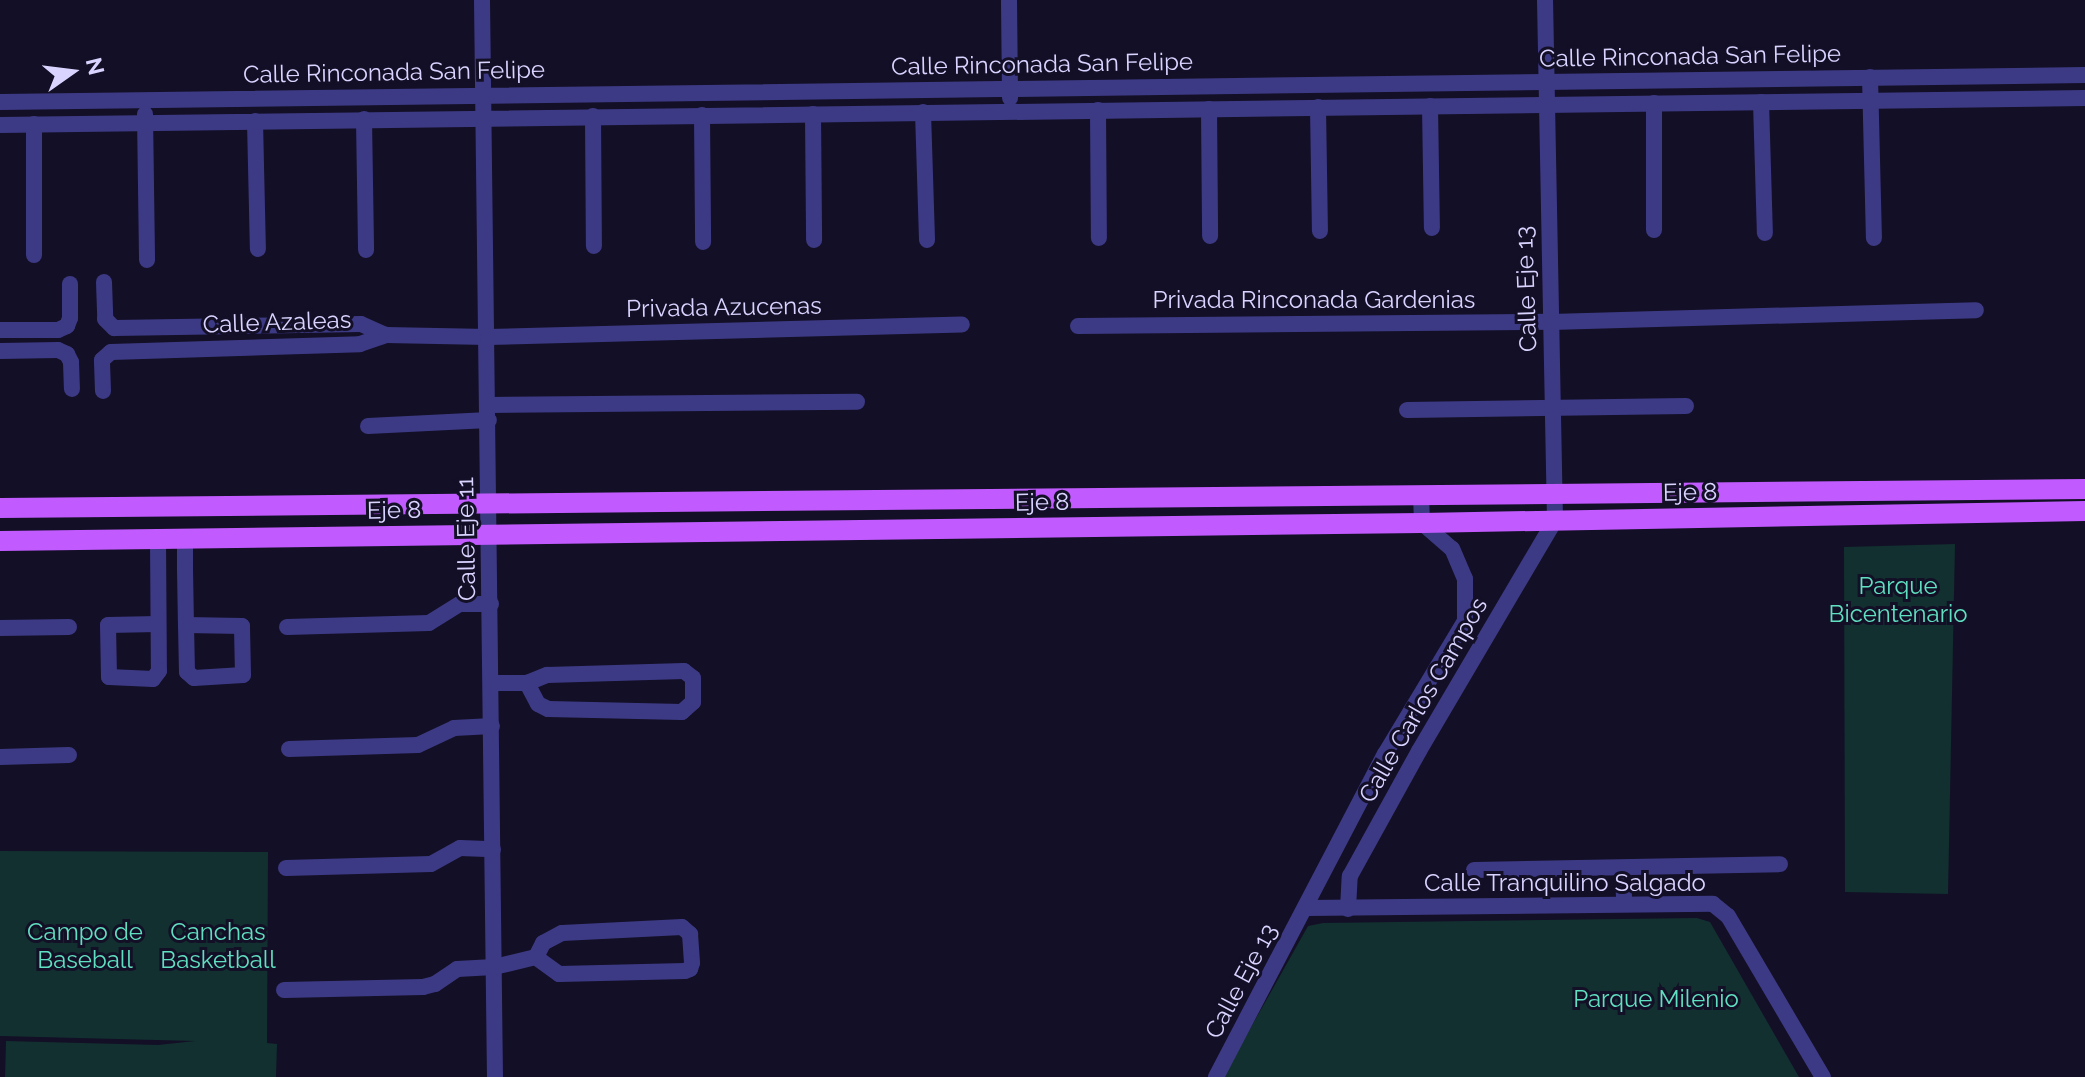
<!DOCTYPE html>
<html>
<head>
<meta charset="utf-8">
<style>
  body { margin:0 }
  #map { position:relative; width:2085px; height:1077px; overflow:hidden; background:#130f26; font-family:Raleway,sans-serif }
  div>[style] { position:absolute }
  .green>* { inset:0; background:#12302f }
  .minor>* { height:16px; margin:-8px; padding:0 8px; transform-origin:8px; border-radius:8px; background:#3d3a85 }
  .major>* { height:20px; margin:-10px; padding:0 10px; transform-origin:10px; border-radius:10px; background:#c25bff }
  span { translate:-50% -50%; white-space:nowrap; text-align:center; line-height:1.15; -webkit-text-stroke:6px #130f26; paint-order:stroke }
  .street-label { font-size:24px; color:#d9d4ff }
  .park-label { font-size:24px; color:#5fe0c0 }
  .north { position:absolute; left:32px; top:32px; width:80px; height:80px; -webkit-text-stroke:6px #130f26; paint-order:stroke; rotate:76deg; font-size:22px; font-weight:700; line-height:32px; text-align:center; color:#d9d4ff }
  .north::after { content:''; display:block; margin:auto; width:28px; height:36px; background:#d9d4ff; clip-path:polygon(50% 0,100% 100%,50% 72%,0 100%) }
</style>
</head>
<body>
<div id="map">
  <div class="green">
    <div style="clip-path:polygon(1955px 544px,1948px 894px,1845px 892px,1844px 547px)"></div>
    <div style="clip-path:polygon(0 851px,268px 852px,267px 1043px,277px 1044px,276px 1077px,5px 1077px,6px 1041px,158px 1045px,195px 1041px,0 1036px)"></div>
    <div style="clip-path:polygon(1697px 918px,1710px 922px,1799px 1077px,1223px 1077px,1308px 926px,1323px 923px)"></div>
  </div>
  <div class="minor">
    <div style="left:482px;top:0;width:1077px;rotate:89.31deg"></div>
    <div style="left:1009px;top:0;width:98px;rotate:89.4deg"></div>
    <div style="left:1870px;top:77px;width:161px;rotate:88.6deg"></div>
    <div style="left:0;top:102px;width:2085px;rotate:-0.74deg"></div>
    <div style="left:1761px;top:102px;width:131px;rotate:88.3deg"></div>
    <div style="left:1654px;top:103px;width:127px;rotate:90deg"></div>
    <div style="left:1430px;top:106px;width:122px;rotate:89.1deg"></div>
    <div style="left:1318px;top:107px;width:124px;rotate:89.1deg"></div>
    <div style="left:1209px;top:109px;width:127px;rotate:89.5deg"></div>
    <div style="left:1098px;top:110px;width:128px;rotate:89.6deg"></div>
    <div style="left:923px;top:112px;width:128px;rotate:88.2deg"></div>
    <div style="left:145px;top:114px;width:146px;rotate:89.2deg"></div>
    <div style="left:813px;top:114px;width:126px;rotate:89.5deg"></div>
    <div style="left:702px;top:115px;width:127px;rotate:89.5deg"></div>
    <div style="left:593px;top:116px;width:130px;rotate:89.6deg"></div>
    <div style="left:364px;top:119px;width:131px;rotate:89.1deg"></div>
    <div style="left:255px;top:121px;width:128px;rotate:88.7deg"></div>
    <div style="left:34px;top:124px;width:131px;rotate:90deg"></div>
    <div style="left:0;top:125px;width:2085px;rotate:-0.74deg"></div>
    <div style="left:104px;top:282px;width:37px;rotate:88deg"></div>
    <div style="left:105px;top:319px;width:13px;rotate:45deg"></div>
    <div style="left:114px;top:328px;width:247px;rotate:-0.9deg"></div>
    <div style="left:361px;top:324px;width:27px;rotate:24deg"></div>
    <div style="left:1078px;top:326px;width:473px;rotate:-0.5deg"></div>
    <div style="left:1551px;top:322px;width:425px;rotate:-1.6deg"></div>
    <div style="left:0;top:330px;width:58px"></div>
    <div style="left:58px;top:330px;width:10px;rotate:-24deg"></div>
    <div style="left:67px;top:326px;width:9px;rotate:-69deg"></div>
    <div style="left:70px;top:318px;width:34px;rotate:-90deg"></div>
    <div style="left:0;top:351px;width:58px;rotate:-1deg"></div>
    <div style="left:58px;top:350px;width:10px;rotate:24deg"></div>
    <div style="left:67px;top:354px;width:9px;rotate:63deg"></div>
    <div style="left:71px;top:362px;width:27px;rotate:88deg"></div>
    <div style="left:103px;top:391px;width:31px;rotate:-92deg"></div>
    <div style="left:102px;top:360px;width:12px;rotate:-42deg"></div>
    <div style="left:111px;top:352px;width:249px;rotate:-1.8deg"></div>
    <div style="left:360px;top:344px;width:28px;rotate:-19deg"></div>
    <div style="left:386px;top:335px;width:102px;rotate:1.1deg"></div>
    <div style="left:488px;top:337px;width:474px;rotate:-1.5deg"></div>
    <div style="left:489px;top:405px;width:368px;rotate:-0.5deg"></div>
    <div style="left:1407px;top:410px;width:279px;rotate:-0.8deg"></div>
    <div style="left:368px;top:426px;width:121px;rotate:-2.8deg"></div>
    <div style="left:158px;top:539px;width:132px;rotate:89.6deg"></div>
    <div style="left:159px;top:671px;width:10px;rotate:127deg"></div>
    <div style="left:153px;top:679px;width:44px;rotate:-177.4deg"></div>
    <div style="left:109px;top:677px;width:52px;rotate:-91.1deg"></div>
    <div style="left:108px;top:625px;width:50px;rotate:-1.1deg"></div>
    <div style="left:185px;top:539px;width:30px;rotate:90deg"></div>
    <div style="left:185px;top:569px;width:56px;rotate:89deg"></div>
    <div style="left:186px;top:625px;width:47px;rotate:88.8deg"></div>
    <div style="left:187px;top:672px;width:9px;rotate:41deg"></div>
    <div style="left:194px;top:678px;width:49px;rotate:-3.5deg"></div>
    <div style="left:243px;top:675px;width:49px;rotate:-91.2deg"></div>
    <div style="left:242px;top:626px;width:56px;rotate:-179deg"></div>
    <div style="left:287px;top:627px;width:142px;rotate:-1.6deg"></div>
    <div style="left:429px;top:623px;width:36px;rotate:-32deg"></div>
    <div style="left:460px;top:604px;width:31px"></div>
    <div style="left:0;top:628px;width:69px;rotate:-0.8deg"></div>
    <div style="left:492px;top:683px;width:35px"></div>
    <div style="left:527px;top:683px;width:22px;rotate:-22deg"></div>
    <div style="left:547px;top:675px;width:137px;rotate:-1.7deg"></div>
    <div style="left:684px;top:671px;width:11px;rotate:38deg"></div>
    <div style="left:693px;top:678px;width:24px;rotate:90deg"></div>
    <div style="left:693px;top:702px;width:15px;rotate:138deg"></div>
    <div style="left:682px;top:712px;width:134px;rotate:-178.7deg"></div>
    <div style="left:548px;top:709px;width:11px;rotate:-153deg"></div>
    <div style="left:538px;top:704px;width:24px;rotate:-118deg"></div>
    <div style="left:289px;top:749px;width:129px;rotate:-1.8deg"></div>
    <div style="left:418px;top:745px;width:40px;rotate:-25deg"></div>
    <div style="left:454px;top:728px;width:38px;rotate:-3deg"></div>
    <div style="left:0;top:757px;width:69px;rotate:-1.7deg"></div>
    <div style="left:286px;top:868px;width:145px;rotate:-1.6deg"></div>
    <div style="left:431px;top:864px;width:33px;rotate:-29deg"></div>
    <div style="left:460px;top:848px;width:33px;rotate:2deg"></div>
    <div style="left:1623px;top:869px;width:34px;rotate:88deg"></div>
    <div style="left:1474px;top:870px;width:306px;rotate:-1.1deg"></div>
    <div style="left:1307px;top:908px;width:406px;rotate:-0.6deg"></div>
    <div style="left:1713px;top:904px;width:19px;rotate:39deg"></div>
    <div style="left:1728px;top:916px;width:187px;rotate:59.5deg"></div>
    <div style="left:1348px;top:909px;width:33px;rotate:-87deg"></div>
    <div style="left:1350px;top:876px;width:143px;rotate:-61.1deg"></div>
    <div style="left:1419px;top:751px;width:268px;rotate:-59.5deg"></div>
    <div style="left:1555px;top:520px;width:520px;rotate:-91.1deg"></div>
    <div style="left:284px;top:990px;width:139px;rotate:-1.2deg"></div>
    <div style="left:423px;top:987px;width:12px;rotate:-14deg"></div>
    <div style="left:435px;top:984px;width:27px;rotate:-34deg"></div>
    <div style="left:457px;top:969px;width:37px;rotate:-3deg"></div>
    <div style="left:494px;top:967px;width:43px;rotate:-13.4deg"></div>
    <div style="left:536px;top:957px;width:16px;rotate:-63deg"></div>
    <div style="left:543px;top:943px;width:21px;rotate:-28deg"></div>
    <div style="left:562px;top:933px;width:120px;rotate:-2.9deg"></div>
    <div style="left:682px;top:927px;width:11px;rotate:41deg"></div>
    <div style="left:690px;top:934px;width:29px;rotate:86deg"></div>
    <div style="left:692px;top:963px;width:6px;rotate:108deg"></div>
    <div style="left:690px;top:969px;width:5px;rotate:158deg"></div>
    <div style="left:685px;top:971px;width:126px;rotate:178.6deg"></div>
    <div style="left:559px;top:974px;width:29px;rotate:-144deg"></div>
    <div style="left:1216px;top:1077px;width:365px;rotate:-62.4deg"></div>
    <div style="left:1385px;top:754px;width:155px;rotate:-59deg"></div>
    <div style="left:1465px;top:621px;width:42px;rotate:-90deg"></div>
    <div style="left:1465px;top:579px;width:33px;rotate:-113deg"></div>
    <div style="left:1452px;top:549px;width:40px;rotate:-139deg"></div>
    <div style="left:1422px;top:523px;width:26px;rotate:-92deg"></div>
  </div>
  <div class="major">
    <div style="left:0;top:508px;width:2085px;rotate:-0.52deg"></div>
    <div style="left:0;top:541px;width:1422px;rotate:-0.73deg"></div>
    <div style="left:1422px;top:523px;width:663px;rotate:-1.04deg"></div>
  </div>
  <div class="street-label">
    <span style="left:1690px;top:56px;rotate:-1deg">Calle Rinconada San Felipe</span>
    <span style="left:1042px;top:64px;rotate:-1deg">Calle Rinconada San Felipe</span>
    <span style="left:394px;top:72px;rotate:-1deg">Calle Rinconada San Felipe</span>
    <span style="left:1526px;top:289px;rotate:-92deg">Calle Eje 13</span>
    <span style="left:1314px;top:300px">Privada Rinconada Gardenias</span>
    <span style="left:724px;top:307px;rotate:-1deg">Privada Azucenas</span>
    <span style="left:277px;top:322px;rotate:-2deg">Calle Azaleas</span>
    <span style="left:1690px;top:492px;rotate:-1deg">Eje 8</span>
    <span style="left:1042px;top:502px;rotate:-1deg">Eje 8</span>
    <span style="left:394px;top:510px;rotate:-1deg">Eje 8</span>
    <span style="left:466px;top:539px;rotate:-91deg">Calle Eje 11</span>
    <span style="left:1423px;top:700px;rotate:-60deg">Calle Carlos Campos</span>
    <span style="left:1565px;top:883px">Calle Tranquilino Salgado</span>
    <span style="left:1241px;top:981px;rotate:-62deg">Calle Eje 13</span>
  </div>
  <div class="park-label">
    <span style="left:1898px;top:600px">Parque<br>Bicentenario</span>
    <span style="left:85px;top:946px">Campo de<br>Baseball</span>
    <span style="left:218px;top:946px">Canchas<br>Basketball</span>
    <span style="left:1656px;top:999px">Parque Milenio</span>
  </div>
  <div class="north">N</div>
</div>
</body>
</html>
